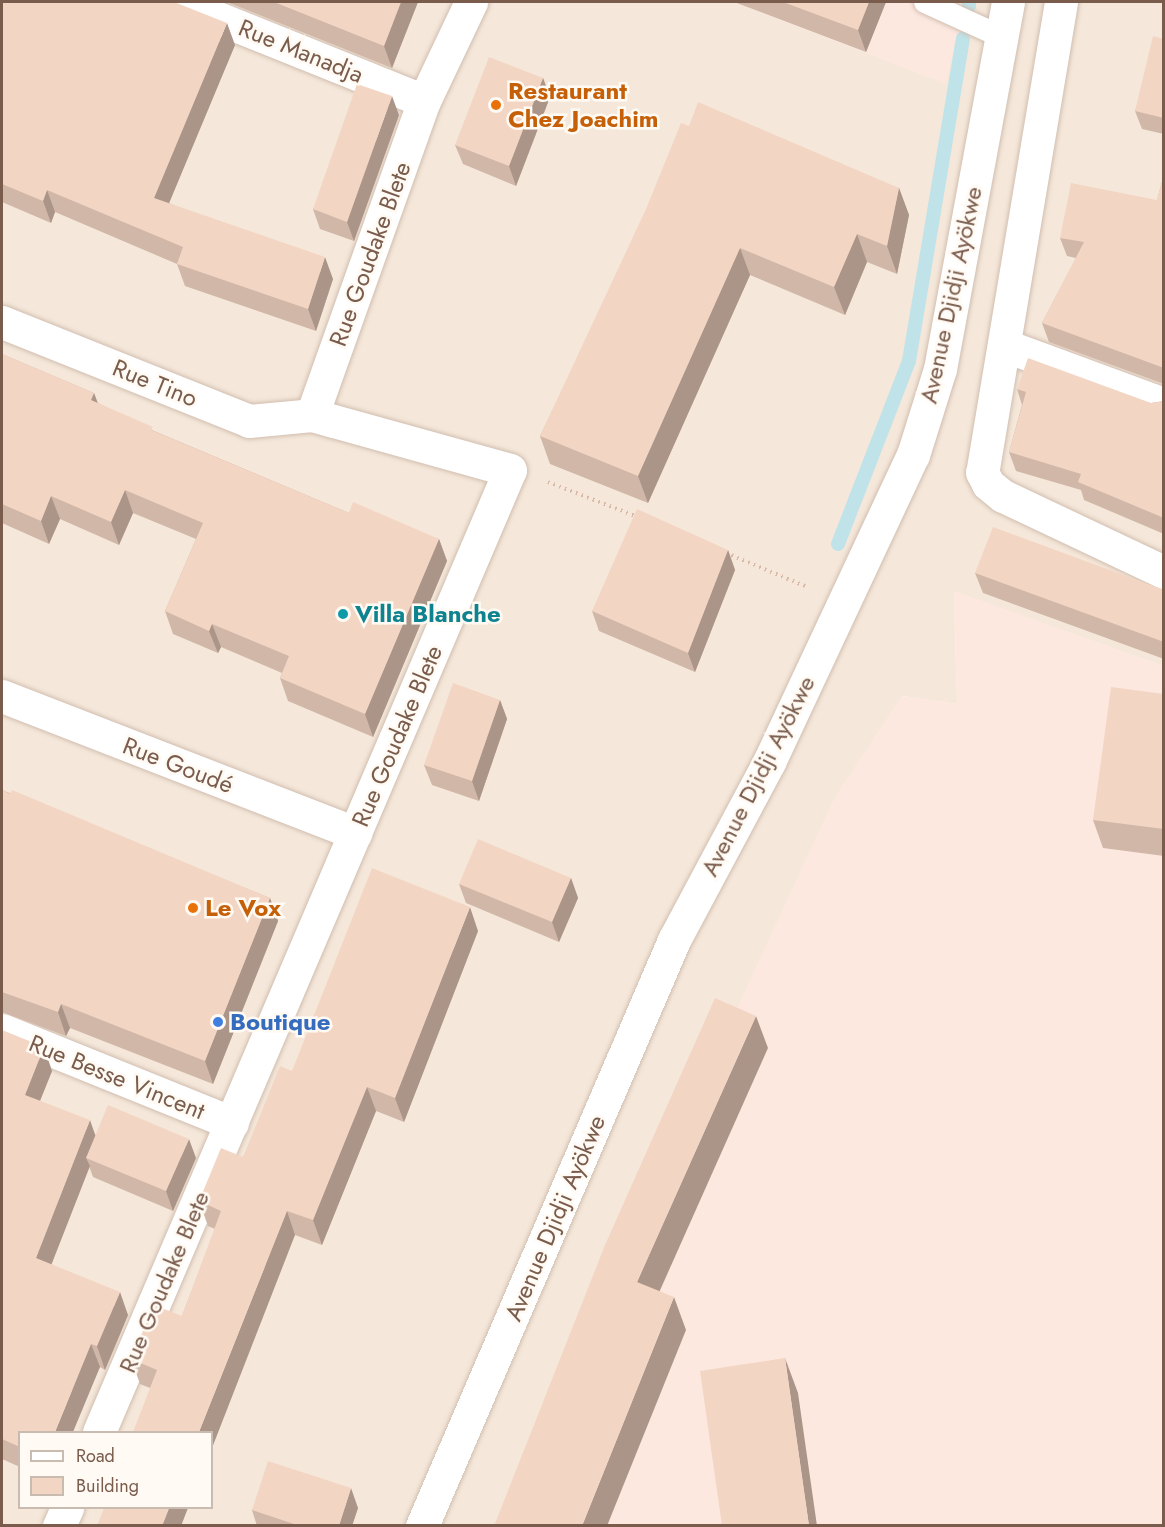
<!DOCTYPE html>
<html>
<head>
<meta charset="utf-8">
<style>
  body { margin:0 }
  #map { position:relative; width:1165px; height:1527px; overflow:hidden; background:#fdf6ec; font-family:Jost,sans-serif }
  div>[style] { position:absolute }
  .residential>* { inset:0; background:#f5e8da }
  .commercial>* { inset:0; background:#fde8e0 }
  .stream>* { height:14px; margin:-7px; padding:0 7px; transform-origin:7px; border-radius:7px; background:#bfe3e8 }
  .path>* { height:4px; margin-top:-2px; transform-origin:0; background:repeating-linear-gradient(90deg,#d9b8a5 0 1.5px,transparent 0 6px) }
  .roads { filter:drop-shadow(0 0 2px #d1beb0) drop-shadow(0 0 2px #d1beb0) }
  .service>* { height:22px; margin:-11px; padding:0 11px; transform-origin:11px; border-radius:11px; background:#fff }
  .minor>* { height:33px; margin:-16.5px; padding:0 16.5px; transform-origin:16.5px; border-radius:16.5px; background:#fff }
  .tertiary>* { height:33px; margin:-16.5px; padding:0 16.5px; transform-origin:16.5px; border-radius:16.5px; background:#fff }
  .wall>* { inset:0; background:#d1b7a8 }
  .shaded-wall>* { inset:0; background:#aa9588 }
  .building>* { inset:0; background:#f3d5c3 }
  .dots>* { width:16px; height:16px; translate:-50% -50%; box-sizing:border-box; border:3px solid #fffaf3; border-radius:50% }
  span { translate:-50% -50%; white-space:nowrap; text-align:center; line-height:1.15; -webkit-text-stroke:5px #fffaf3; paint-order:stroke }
  .street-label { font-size:24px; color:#7a5c4d }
  .food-label { font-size:24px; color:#c56008; font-weight:700 }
  .left { translate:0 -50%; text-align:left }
  .culture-label { font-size:24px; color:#0d838f; font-weight:700 }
  .shop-label { font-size:24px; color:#366cbe; font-weight:700 }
  .frame { position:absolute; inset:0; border:3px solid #7a5c4d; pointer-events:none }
  .legend { position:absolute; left:18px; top:1431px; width:195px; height:78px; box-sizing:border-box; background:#fffaf3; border:2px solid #cabbb1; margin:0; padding:8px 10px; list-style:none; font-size:18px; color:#7a5c4d }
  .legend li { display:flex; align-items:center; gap:12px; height:30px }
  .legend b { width:30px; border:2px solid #cabbb1 }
</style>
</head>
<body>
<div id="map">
  <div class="residential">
    <div style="clip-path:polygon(evenodd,2px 2px,1163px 2px,1163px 666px,954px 592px,957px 704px,902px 696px,519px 1525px,2px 1526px,2px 2px,20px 1432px,212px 1432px,212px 1508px,20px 1508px,20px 1432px)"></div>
  </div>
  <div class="commercial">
    <div style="clip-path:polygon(734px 2px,964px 2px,946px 84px)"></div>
    <div style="clip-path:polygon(954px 591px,1163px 666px,1163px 1525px,519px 1526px,727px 1030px,835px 797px,902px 696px,957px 704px)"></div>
  </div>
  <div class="stream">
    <div style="left:969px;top:6px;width:4px;rotate:-90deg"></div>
    <div style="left:838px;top:544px;width:196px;rotate:-68.8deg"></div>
    <div style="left:909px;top:361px;width:327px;rotate:-80.5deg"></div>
  </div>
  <div class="path">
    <div style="left:548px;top:482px;width:97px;rotate:21.3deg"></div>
    <div style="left:726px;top:553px;width:86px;rotate:22.7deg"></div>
  </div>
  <div class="roads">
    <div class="service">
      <div style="left:925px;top:2px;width:85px;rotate:24.4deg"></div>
    </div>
    <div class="minor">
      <div style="left:178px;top:2px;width:265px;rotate:21.9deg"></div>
      <div style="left:1061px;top:2px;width:477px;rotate:99.5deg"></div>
      <div style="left:982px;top:472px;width:13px;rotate:63deg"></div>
      <div style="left:988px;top:484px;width:19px;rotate:39deg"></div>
      <div style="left:1003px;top:496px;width:178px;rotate:25.3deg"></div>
      <div style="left:2px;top:322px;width:266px;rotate:21.8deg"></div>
      <div style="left:249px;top:421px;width:63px;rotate:-5.4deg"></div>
      <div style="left:1006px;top:346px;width:168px;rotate:20.2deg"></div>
      <div style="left:2px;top:696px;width:379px;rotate:21.2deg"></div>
      <div style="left:2px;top:1030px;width:248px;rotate:22deg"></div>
      <div style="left:99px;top:1432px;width:1046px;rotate:-66.87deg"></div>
      <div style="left:510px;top:470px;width:205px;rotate:-164.5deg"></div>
      <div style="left:312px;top:415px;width:333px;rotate:-70.4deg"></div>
      <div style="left:424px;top:101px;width:110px;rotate:-64.6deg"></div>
      <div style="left:59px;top:1526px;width:20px;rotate:-66deg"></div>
    </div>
    <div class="tertiary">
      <div style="left:422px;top:1526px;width:638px;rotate:-66.73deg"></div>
      <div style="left:674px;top:940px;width:202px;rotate:-61.9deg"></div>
      <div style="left:769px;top:762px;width:339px;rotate:-64.9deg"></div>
      <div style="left:913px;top:455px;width:90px;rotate:-72.6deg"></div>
      <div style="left:940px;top:369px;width:373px;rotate:-79.5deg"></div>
    </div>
  </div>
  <div class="wall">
    <div style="clip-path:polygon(2px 2px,235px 45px,169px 203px,333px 279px,316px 331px,185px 286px,177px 264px,55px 212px,51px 223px,2px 202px)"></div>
    <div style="clip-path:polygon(227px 2px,418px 2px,392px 68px)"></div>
    <div style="clip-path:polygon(734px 2px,886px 2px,866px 52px)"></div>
    <div style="clip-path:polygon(1164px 39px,1164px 134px,1142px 129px,1135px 111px)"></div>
    <div style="clip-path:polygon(543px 78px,550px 97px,516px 186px,463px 164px,455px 145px)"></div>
    <div style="clip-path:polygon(399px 115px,354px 241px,320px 229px,313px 209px)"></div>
    <div style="clip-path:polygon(689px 126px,899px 188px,909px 215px,897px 274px,867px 262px,845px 315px,750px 275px,648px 503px,550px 464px,540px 436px)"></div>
    <div style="clip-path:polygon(1164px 174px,1164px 384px,1049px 342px,1042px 323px,1076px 258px,1067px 256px,1060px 238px,1157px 200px)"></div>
    <div style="clip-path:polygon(2px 354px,94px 393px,98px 403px,154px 431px,349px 513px,439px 539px,447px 561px,373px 737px,288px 701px,280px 678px,282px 673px,221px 647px,218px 653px,173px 634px,165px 611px,196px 539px,133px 513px,119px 545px,60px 519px,49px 544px,2px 523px)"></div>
    <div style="clip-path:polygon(1017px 389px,1151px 403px,1164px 401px,1164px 534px,1084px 500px,1081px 490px,1016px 471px,1009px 452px,1022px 405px)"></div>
    <div style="clip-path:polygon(728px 550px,735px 570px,695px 672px,599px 631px,592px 611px)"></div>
    <div style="clip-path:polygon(975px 573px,1164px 590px,1164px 659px,983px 593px)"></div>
    <div style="clip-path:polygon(1164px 694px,1164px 856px,1103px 848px,1093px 820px)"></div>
    <div style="clip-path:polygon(500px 700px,507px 719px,479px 801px,432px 785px,424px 765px)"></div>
    <div style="clip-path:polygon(2px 790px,270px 898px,278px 921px,213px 1084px,70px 1028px,66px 1036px,2px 1012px)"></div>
    <div style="clip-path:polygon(571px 878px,578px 898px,559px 942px,466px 903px,459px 884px)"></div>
    <div style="clip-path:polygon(478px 931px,404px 1122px,376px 1111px,322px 1245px,295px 1235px,150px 1388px,140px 1384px,131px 1359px,182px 1316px,215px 1229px,208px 1226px,199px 1201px,243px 1157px,292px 1071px)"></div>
    <div style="clip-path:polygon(2px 1030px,52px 1071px,40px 1101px,96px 1135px,196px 1158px,173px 1211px,93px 1177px,89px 1166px,51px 1264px,128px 1315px,105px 1370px,100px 1367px,20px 1432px,20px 1467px,2px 1459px)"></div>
    <div style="clip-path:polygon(358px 1508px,352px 1526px,257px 1526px,252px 1510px)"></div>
  </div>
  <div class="shaded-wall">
    <div style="clip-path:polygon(401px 2px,418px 2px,392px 68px,384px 46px)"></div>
    <div style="clip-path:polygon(869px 2px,886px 2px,866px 52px,858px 30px)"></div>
    <div style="clip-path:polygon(227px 23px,235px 45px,162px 220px,154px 198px)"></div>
    <div style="clip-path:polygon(543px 78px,550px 97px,516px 186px,509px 166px)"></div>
    <div style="clip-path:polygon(392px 96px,399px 115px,354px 241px,347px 222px)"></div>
    <div style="clip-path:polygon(899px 188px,909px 215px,897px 274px,887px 246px)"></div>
    <div style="clip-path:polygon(47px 190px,55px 212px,51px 223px,43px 201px)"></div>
    <div style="clip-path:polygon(857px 234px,867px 262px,845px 315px,834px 287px)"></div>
    <div style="clip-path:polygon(740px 248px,750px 275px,648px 503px,638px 476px)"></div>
    <div style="clip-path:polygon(325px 257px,333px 279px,316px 331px,308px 309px)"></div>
    <div style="clip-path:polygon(94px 393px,102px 416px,91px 400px)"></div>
    <div style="clip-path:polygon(125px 490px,133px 513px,119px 545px,111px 522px)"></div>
    <div style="clip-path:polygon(51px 496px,60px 519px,49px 544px,41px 521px)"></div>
    <div style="clip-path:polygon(439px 539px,447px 561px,373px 737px,365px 714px)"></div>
    <div style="clip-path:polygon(728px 550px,735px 570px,695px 672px,688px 653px)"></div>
    <div style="clip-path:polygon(212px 624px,221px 647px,218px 653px,209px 631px)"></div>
    <div style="clip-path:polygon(500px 700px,507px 719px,479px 801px,472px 781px)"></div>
    <div style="clip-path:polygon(571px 878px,578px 898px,559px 942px,552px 922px)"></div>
    <div style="clip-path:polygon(270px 898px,278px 921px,213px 1084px,205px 1061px)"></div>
    <div style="clip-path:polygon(470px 907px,478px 931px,404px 1122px,395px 1098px)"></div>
    <div style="clip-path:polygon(61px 1004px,70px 1028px,66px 1036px,58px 1012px)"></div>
    <div style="clip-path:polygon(756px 1016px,768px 1048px,649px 1315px,637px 1282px)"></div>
    <div style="clip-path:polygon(44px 1047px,52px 1071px,33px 1118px,25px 1095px)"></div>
    <div style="clip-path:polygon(367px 1087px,376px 1111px,322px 1245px,313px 1220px)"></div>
    <div style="clip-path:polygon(90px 1120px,98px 1143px,86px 1158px,90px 1166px,45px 1281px,36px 1258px)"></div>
    <div style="clip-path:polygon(189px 1139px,196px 1158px,173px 1211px,166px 1191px)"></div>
    <div style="clip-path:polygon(287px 1211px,295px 1235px,212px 1448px,212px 1432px,199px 1432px)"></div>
    <div style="clip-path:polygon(120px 1292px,128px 1315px,105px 1370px,97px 1346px)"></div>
    <div style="clip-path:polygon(674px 1297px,686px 1330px,607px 1526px,582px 1526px)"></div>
    <div style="clip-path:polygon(91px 1344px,100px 1367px,73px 1432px,55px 1432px)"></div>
    <div style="clip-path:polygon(785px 1358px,798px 1393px,817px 1526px,809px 1526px)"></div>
    <div style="clip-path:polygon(351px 1488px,358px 1508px,352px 1526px,339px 1526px)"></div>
    <div style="clip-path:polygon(169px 1508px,188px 1508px,181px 1526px,162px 1526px)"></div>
  </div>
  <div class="building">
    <div style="clip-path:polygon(2px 2px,174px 2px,227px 23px,154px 198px,325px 257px,308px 309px,177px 264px,183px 247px,47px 190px,43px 201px,2px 184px)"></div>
    <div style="clip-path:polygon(274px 2px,401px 2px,384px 46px)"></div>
    <div style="clip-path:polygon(783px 2px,869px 2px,858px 30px)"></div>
    <div style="clip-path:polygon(1153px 36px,1164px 39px,1164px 118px,1135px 111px)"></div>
    <div style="clip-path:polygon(489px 57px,543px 78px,509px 166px,455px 145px)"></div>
    <div style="clip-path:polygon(357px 84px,392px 96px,347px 222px,313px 209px)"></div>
    <div style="clip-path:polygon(698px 102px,899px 188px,887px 246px,857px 234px,834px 287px,740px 248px,638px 476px,540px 436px,646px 209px,681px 123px,689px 126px)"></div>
    <div style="clip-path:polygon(1164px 174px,1164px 368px,1042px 323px,1084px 242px,1060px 238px,1071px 183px,1157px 200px)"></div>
    <div style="clip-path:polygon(2px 354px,94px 393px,91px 400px,153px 427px,151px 430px,349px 513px,353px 502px,439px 539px,365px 714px,280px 678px,289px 656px,212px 624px,209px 631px,165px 611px,203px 523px,125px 490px,111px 522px,51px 496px,41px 521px,2px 504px)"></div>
    <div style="clip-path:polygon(1028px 358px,1151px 403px,1164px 401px,1164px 518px,1078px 482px,1081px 474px,1009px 452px,1026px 392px,1017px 389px)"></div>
    <div style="clip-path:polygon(637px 509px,728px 550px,688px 653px,592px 611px)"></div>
    <div style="clip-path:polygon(993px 527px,1164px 590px,1164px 642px,975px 573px)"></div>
    <div style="clip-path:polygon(453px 683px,500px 700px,472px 781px,424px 765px)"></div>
    <div style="clip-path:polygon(1111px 687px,1164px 694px,1164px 829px,1093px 820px)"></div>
    <div style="clip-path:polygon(2px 790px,10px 794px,12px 790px,270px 898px,205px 1061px,61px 1004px,58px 1012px,2px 992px)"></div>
    <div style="clip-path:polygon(478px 839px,571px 878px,552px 922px,459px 884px)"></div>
    <div style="clip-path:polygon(372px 868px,470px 907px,395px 1098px,367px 1087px,313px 1220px,287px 1211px,199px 1432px,133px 1432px,157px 1370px,131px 1359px,154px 1305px,182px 1316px,221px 1211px,199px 1201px,221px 1148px,243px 1157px,280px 1066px,292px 1071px)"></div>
    <div style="clip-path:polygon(715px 998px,756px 1016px,637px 1282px,674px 1297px,582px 1526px,494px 1526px,605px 1245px)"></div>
    <div style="clip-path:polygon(2px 1030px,44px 1047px,25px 1095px,90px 1120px,36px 1258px,120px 1292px,97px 1346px,91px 1344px,55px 1432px,20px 1432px,20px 1447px,2px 1439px)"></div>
    <div style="clip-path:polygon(108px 1105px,189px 1139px,166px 1191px,86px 1158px)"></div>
    <div style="clip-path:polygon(785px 1358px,809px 1526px,722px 1526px,700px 1371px)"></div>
    <div style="clip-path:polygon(268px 1461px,351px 1488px,339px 1526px,300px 1526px,252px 1510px)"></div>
    <div style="clip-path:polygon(104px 1508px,169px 1508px,162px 1526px,97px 1526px)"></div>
  </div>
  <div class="dots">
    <div style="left:496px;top:105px;background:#e8710a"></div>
    <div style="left:343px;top:614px;background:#0f9aa8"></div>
    <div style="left:193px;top:908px;background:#e8710a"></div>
    <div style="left:218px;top:1022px;background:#3f7fe0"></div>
  </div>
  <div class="street-label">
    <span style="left:301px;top:51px;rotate:22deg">Rue Manadja</span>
    <span style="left:370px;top:254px;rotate:-70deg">Rue Goudake Blete</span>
    <span style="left:951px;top:295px;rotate:-78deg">Avenue Djidji Ayökwe</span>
    <span style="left:155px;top:383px;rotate:22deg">Rue Tino</span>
    <span style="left:397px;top:736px;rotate:-67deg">Rue Goudake Blete</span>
    <span style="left:178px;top:765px;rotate:21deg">Rue Goudé</span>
    <span style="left:758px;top:776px;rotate:-63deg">Avenue Djidji Ayökwe</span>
    <span style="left:117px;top:1077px;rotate:22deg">Rue Besse Vincent</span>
    <span style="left:555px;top:1218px;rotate:-67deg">Avenue Djidji Ayökwe</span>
    <span style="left:164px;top:1282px;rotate:-67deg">Rue Goudake Blete</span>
  </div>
  <div class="food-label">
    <span class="left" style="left:508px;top:105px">Restaurant<br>Chez Joachim</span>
    <span class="left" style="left:205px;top:908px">Le Vox</span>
  </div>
  <div class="culture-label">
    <span class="left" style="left:355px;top:614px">Villa Blanche</span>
  </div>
  <div class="shop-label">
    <span class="left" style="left:230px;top:1022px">Boutique</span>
  </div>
  <div class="frame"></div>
  <ul class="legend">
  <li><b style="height:8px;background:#fff"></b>Road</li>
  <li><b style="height:16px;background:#f3d5c3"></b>Building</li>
  </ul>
</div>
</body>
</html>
